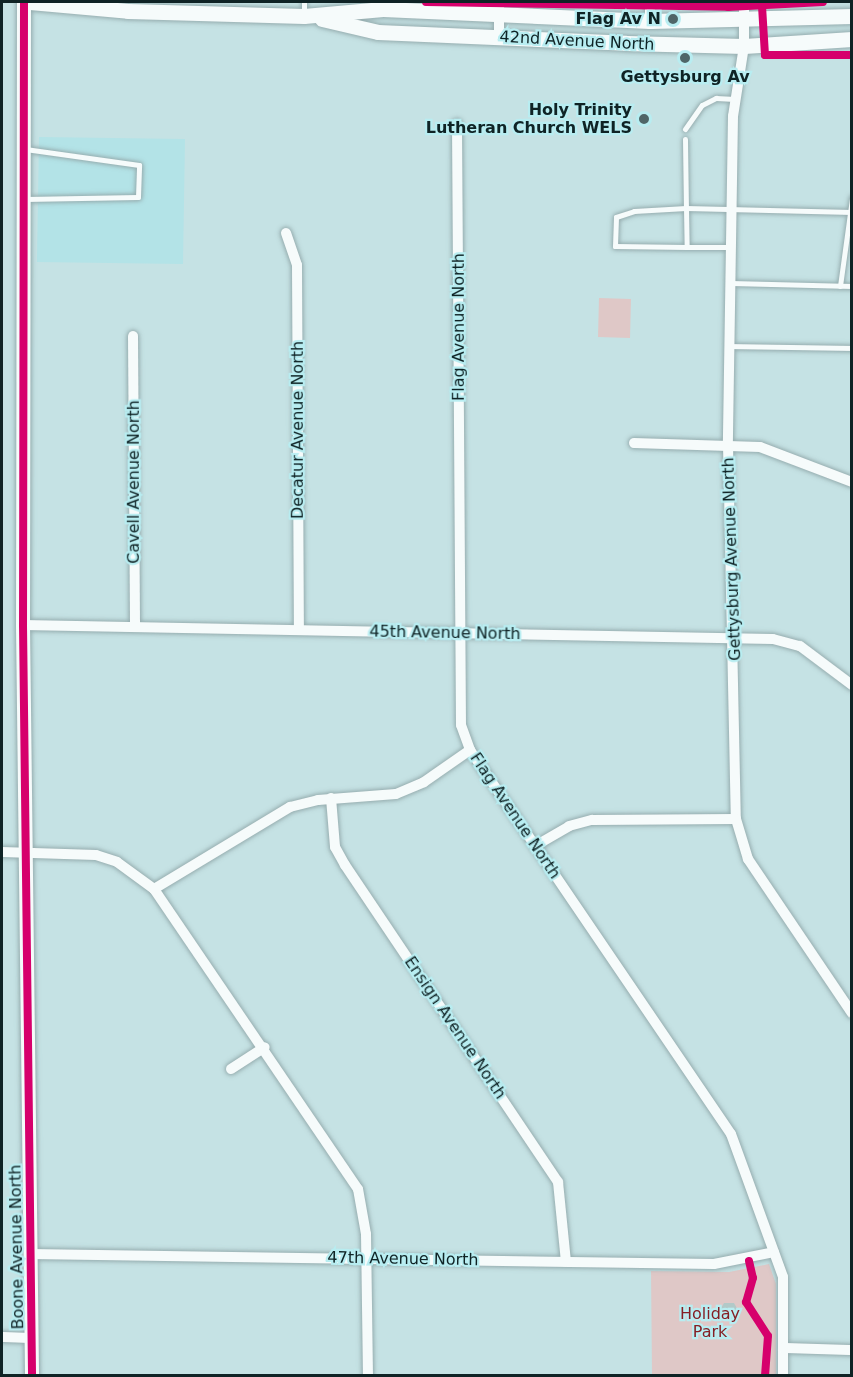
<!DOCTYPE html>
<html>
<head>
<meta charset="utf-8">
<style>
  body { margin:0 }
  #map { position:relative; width:853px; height:1377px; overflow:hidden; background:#c5e2e4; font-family:"DejaVu Sans",sans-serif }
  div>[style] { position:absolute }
  .built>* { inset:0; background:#b3e3e7 }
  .green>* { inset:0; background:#dfc8c7 }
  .building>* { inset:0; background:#b2c9c8 }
  .roads { filter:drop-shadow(0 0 2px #96adaf) drop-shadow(0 0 2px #96adaf) }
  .service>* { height:5px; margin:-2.5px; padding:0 2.5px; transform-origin:2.5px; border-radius:2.5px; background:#f6fbfb }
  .minor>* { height:10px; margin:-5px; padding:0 5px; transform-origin:5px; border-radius:5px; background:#f6fbfb }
  .tertiary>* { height:14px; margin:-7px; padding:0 7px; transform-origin:7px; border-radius:7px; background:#f6fbfb }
  .secondary>* { height:15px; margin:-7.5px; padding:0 7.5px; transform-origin:7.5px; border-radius:7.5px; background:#f6fbfb }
  .cycleway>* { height:8px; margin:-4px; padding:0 4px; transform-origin:4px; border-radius:4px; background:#d6006c }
  .dots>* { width:16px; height:16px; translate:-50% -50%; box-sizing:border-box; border:3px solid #b8edf1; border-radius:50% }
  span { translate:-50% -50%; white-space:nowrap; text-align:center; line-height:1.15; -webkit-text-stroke:4.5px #b8edf1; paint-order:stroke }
  .poi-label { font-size:16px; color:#0f2325; font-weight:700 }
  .right { translate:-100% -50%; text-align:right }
  .street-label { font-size:16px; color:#0f2325 }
  .park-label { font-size:16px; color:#851f24 }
  .frame { position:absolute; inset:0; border:3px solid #0f2325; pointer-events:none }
</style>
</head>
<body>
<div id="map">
  <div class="built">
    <div style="clip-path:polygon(39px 137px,185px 139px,183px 264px,37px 262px)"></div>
  </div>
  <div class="green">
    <div style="clip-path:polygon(599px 298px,631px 299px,630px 338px,598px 337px)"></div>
    <div style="clip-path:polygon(769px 1264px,776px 1284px,776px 1375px,652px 1375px,651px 1271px,729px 1272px)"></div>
  </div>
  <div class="building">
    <div style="clip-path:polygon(724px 1303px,734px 1303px,739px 1312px,735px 1320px,724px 1321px,719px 1312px)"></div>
  </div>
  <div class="roads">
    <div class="service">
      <div style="left:304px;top:2px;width:12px;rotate:90deg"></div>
      <div style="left:685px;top:129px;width:29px;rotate:-55deg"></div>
      <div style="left:702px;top:105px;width:16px;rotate:-27deg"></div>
      <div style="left:716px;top:98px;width:19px;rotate:3deg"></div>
      <div style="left:685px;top:139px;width:69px;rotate:89.2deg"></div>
      <div style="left:686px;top:208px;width:39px;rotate:89deg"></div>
      <div style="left:687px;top:247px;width:72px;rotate:-179.2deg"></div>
      <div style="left:615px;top:246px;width:29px;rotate:-88deg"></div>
      <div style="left:616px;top:217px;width:19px;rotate:-18deg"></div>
      <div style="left:634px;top:211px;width:52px;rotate:-3.3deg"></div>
      <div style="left:686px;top:208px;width:166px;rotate:1.4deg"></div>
      <div style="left:25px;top:199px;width:113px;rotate:-1deg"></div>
      <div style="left:138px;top:197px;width:32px;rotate:-88deg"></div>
      <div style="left:139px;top:165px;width:115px;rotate:-172deg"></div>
      <div style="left:687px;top:247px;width:44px"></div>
      <div style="left:731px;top:283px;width:121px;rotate:1.4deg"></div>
      <div style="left:840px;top:286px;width:89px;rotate:-82.2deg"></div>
      <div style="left:729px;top:346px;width:123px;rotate:0.9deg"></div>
    </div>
    <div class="minor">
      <div style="left:499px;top:2px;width:35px;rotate:90deg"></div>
      <div style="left:650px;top:2px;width:19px;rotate:90deg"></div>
      <div style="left:744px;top:2px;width:44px;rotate:90deg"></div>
      <div style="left:744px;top:46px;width:71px;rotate:98.9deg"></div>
      <div style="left:733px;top:116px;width:329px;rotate:90.9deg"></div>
      <div style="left:728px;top:445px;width:374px;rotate:88.8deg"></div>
      <div style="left:736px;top:819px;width:42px;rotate:73.3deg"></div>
      <div style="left:748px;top:859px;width:186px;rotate:56deg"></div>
      <div style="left:457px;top:124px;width:601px;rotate:89.62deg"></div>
      <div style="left:461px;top:725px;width:27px;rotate:70deg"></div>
      <div style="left:470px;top:750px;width:464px;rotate:55.8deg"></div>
      <div style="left:731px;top:1134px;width:152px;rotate:70deg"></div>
      <div style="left:783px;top:1277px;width:99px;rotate:90deg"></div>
      <div style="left:286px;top:233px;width:34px;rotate:71deg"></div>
      <div style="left:297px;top:265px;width:365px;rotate:89.7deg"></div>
      <div style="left:133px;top:336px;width:291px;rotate:89.6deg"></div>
      <div style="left:634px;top:443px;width:126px;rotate:1.8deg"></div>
      <div style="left:760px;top:447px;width:98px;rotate:20.8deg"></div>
      <div style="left:23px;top:625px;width:750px;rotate:1.07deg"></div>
      <div style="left:773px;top:639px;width:28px;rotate:15deg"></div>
      <div style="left:800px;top:646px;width:65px;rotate:36.9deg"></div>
      <div style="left:331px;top:798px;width:49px;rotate:85.3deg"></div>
      <div style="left:335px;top:847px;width:21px;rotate:61deg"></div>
      <div style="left:345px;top:865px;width:382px;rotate:56.1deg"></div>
      <div style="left:558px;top:1182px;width:80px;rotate:84.3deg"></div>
      <div style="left:535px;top:846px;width:39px;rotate:-30deg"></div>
      <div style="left:569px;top:826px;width:24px;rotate:-15deg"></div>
      <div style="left:592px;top:820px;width:144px;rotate:-0.4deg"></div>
      <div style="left:2px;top:852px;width:94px;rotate:1.8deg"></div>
      <div style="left:96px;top:855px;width:22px;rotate:18deg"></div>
      <div style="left:117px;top:862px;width:46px;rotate:36.1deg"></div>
      <div style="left:154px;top:889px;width:159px;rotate:-31.1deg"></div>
      <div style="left:290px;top:807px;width:29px;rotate:-14deg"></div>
      <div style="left:318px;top:800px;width:78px;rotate:-4.4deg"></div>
      <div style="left:396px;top:794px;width:30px;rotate:-23deg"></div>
      <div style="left:424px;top:782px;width:56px;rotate:-34.8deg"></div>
      <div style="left:154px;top:889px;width:363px;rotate:55.8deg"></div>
      <div style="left:358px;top:1189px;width:46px;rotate:79.9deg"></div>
      <div style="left:366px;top:1234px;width:142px;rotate:89.2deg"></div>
      <div style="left:231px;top:1069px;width:40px;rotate:-32.9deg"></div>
      <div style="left:30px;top:1254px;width:684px;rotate:0.84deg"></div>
      <div style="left:714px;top:1264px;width:61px;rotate:-11.3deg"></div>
      <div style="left:2px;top:1337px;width:29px;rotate:2deg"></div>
      <div style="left:783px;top:1348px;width:69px;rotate:1.7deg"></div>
    </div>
    <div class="tertiary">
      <div style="left:24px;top:2px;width:623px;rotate:90.09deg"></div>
      <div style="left:23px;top:625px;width:751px;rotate:89.31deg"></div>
    </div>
    <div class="secondary">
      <div style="left:30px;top:2px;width:98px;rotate:5.2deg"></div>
      <div style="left:128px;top:11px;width:176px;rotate:1.6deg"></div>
      <div style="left:304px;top:16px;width:79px;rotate:-5.1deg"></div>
      <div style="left:383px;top:9px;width:267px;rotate:2.6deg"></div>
      <div style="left:650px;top:21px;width:202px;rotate:-1.4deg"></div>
      <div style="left:322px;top:19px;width:57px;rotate:13.1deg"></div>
      <div style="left:378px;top:32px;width:248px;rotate:2.5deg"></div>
      <div style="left:626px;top:43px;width:118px;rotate:1.5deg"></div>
      <div style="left:744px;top:46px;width:108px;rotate:-3.7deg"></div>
    </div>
  </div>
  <div class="cycleway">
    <div style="left:24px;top:2px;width:623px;rotate:90.09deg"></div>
    <div style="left:23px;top:625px;width:751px;rotate:89.31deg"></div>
    <div style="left:426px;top:2px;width:302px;rotate:0.9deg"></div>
    <div style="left:728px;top:7px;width:95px;rotate:-3deg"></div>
    <div style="left:762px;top:6px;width:49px;rotate:86.5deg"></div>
    <div style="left:765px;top:55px;width:87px"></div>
    <div style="left:749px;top:1261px;width:17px;rotate:77deg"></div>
    <div style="left:753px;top:1278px;width:25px;rotate:106deg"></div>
    <div style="left:746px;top:1302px;width:40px;rotate:57.1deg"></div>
    <div style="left:768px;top:1336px;width:40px;rotate:94.3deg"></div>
  </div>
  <div class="dots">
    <div style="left:673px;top:19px;background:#4f6668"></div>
    <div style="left:685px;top:58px;background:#4f6668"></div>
    <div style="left:644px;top:119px;background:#4f6668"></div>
  </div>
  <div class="poi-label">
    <span class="right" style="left:661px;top:19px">Flag Av N</span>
    <span style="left:685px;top:77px">Gettysburg Av</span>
    <span class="right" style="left:632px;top:119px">Holy Trinity<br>Lutheran Church WELS</span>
  </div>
  <div class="street-label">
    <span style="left:577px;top:41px;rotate:3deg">42nd Avenue North</span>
    <span style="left:459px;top:327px;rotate:-90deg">Flag Avenue North</span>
    <span style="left:298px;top:430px;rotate:-90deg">Decatur Avenue North</span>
    <span style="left:134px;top:482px;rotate:-90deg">Cavell Avenue North</span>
    <span style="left:732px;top:559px;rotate:-92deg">Gettysburg Avenue North</span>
    <span style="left:445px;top:633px;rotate:1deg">45th Avenue North</span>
    <span style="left:515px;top:816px;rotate:56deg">Flag Avenue North</span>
    <span style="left:455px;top:1028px;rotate:56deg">Ensign Avenue North</span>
    <span style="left:17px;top:1247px;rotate:-91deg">Boone Avenue North</span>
    <span style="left:403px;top:1259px;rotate:1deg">47th Avenue North</span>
  </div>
  <div class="park-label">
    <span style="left:710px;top:1323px">Holiday<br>Park</span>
  </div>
  <div class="frame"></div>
</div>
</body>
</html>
